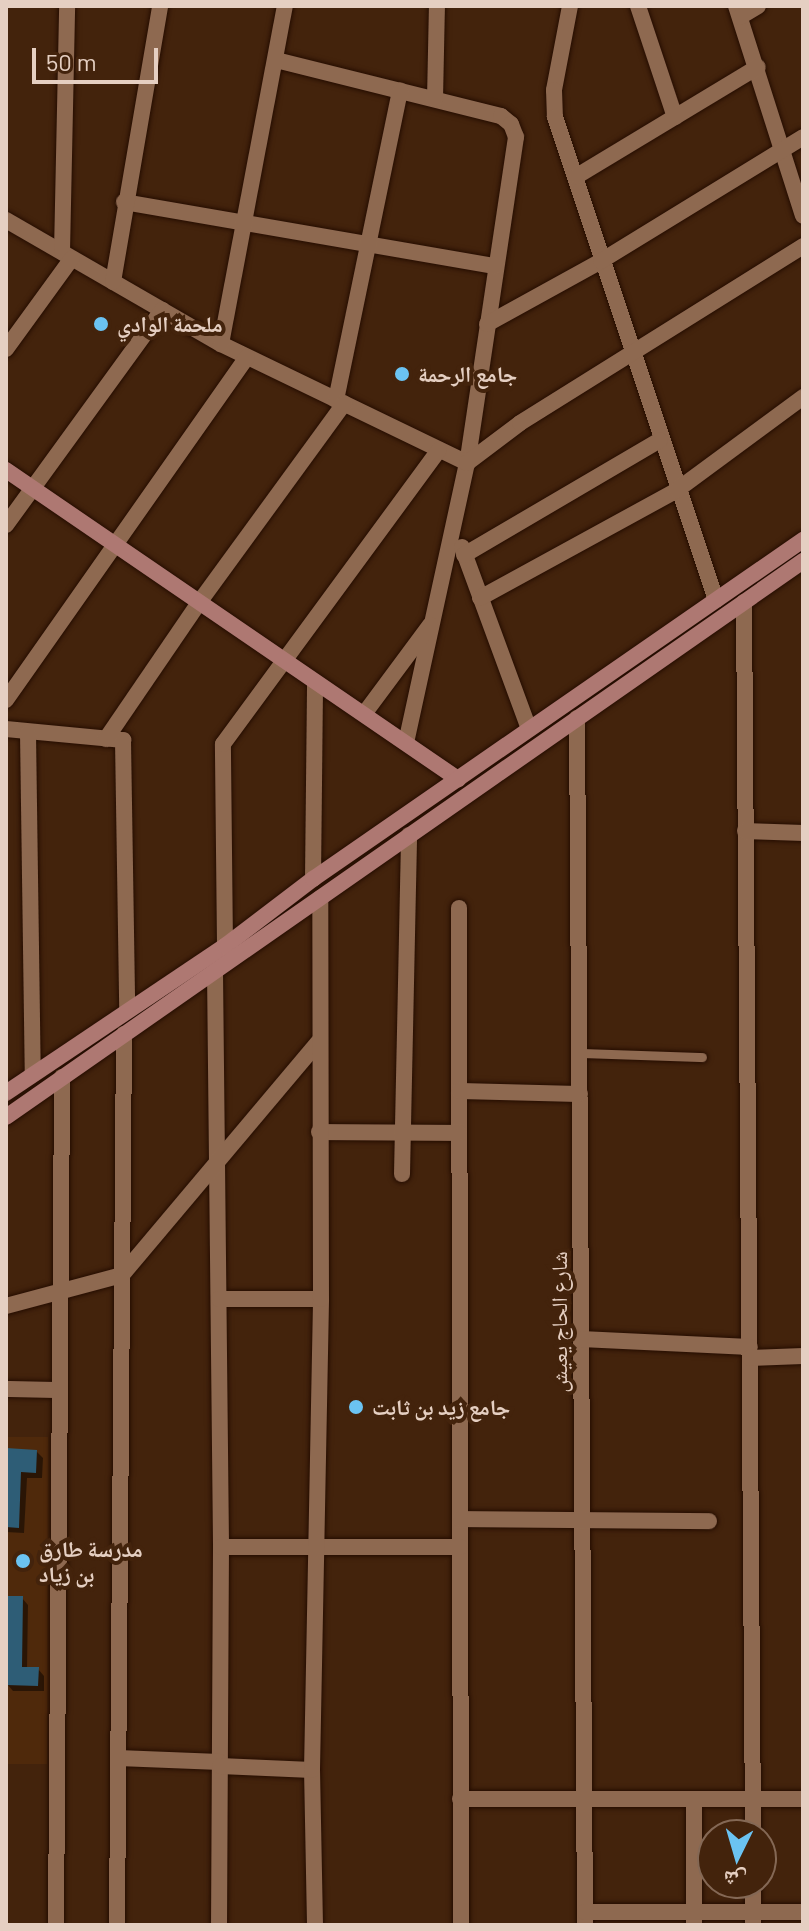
<!DOCTYPE html>
<html>
<head>
<meta charset="utf-8">
<style>
  body { margin:0 }
  #map { position:relative; width:809px; height:1931px; overflow:hidden; background:#43230c; font-family:Barlow,"Noto Naskh Arabic",sans-serif }
  div>[style] { position:absolute }
  .built>* { inset:0; background:#4f290b }
  .shadow>* { inset:0; background:#0007 }
  .building>* { inset:0; background:#2e5d76 }
  .roads { filter:drop-shadow(0 0 2px #250d00) drop-shadow(0 0 2px #250d00) }
  .service>* { height:9px; margin:-4.5px; padding:0 4.5px; transform-origin:4.5px; border-radius:4.5px; background:#8e6950 }
  .minor>* { height:16px; margin:-8px; padding:0 8px; transform-origin:8px; border-radius:8px; background:#8e6950 }
  .tertiary>* { height:16px; margin:-8px; padding:0 8px; transform-origin:8px; border-radius:8px; background:#8e6950 }
  .secondary>* { height:16px; margin:-8px; padding:0 8px; transform-origin:8px; border-radius:8px; background:#ae7872 }
  .dots>* { width:22px; height:22px; translate:-50% -50%; box-sizing:border-box; border:4px solid #43230c; border-radius:50% }
  span { translate:-50% -50%; white-space:nowrap; text-align:center; line-height:1.15; -webkit-text-stroke:8px #43230c; paint-order:stroke }
  .poi-label { font-size:22px; color:#e5cfc2; font-weight:700 }
  .left { translate:0 -50%; text-align:left }
  .street-label { font-size:22px; color:#e5cfc2 }
  .frame { position:absolute; inset:0; border:8px solid #e5cfc2; pointer-events:none }
  .north { position:absolute; left:697px; top:1819px; width:80px; height:80px; box-sizing:border-box; background:#43230c; border:2px solid #846855; border-radius:50%; rotate:185deg; font-size:22px; font-weight:700; line-height:32px; text-align:center; color:#e5cfc2 }
  .north::after { content:''; display:block; margin:auto; width:28px; height:36px; background:#6bc3f2; clip-path:polygon(50% 0,100% 100%,50% 72%,0 100%) }
  .scale { position:absolute; left:32px; top:48px; width:126px; height:36px; box-sizing:border-box; border:4px solid #e5cfc2; border-top:0; padding-left:10px; font-size:24px; line-height:28px; white-space:nowrap; color:#e5cfc2; -webkit-text-stroke:6px #43230c; paint-order:stroke }
</style>
</head>
<body>
<div id="map">
  <div class="built">
    <div style="clip-path:polygon(6px 1437px,48px 1437px,47px 1764px,6px 1764px)"></div>
  </div>
  <div class="shadow">
    <div style="clip-path:polygon(6px 1450px,37px 1452px,43px 1458px,42px 1478px,27px 1478px,24px 1533px,6px 1532px)"></div>
    <div style="clip-path:polygon(22px 1598px,28px 1605px,27px 1669px,38px 1669px,44px 1676px,44px 1691px,13px 1691px,7px 1684px)"></div>
  </div>
  <div class="building">
    <div style="clip-path:polygon(6px 1448px,37px 1450px,36px 1473px,21px 1472px,19px 1528px,6px 1527px)"></div>
    <div style="clip-path:polygon(6px 1596px,23px 1596px,22px 1667px,39px 1667px,38px 1686px,6px 1685px)"></div>
  </div>
  <div class="roads">
    <div class="service">
      <div style="left:579px;top:1053px;width:123px;rotate:1.9deg"></div>
    </div>
    <div class="minor">
      <div style="left:570px;top:6px;width:86px;rotate:100.8deg"></div>
      <div style="left:554px;top:90px;width:27px;rotate:88deg"></div>
      <div style="left:555px;top:117px;width:509px;rotate:71.57deg"></div>
      <div style="left:638px;top:6px;width:117px;rotate:71.6deg"></div>
      <div style="left:736px;top:6px;width:220px;rotate:72.3deg"></div>
      <div style="left:740px;top:17px;width:21px;rotate:-31deg"></div>
      <div style="left:276px;top:60px;width:232px;rotate:14deg"></div>
      <div style="left:501px;top:116px;width:13px;rotate:39deg"></div>
      <div style="left:511px;top:124px;width:14px;rotate:69deg"></div>
      <div style="left:516px;top:137px;width:330px;rotate:98.5deg"></div>
      <div style="left:467px;top:463px;width:286px;rotate:102.3deg"></div>
      <div style="left:435px;top:99px;width:93px;rotate:-88.8deg"></div>
      <div style="left:577px;top:176px;width:211px;rotate:-31.1deg"></div>
      <div style="left:124px;top:202px;width:377px;rotate:9.8deg"></div>
      <div style="left:6px;top:220px;width:248px;rotate:30deg"></div>
      <div style="left:221px;top:344px;width:273px;rotate:25.8deg"></div>
      <div style="left:467px;top:463px;width:66px;rotate:-37deg"></div>
      <div style="left:520px;top:423px;width:334px;rotate:-32deg"></div>
      <div style="left:62px;top:252px;width:246px;rotate:-88.8deg"></div>
      <div style="left:113px;top:282px;width:280px;rotate:-80.3deg"></div>
      <div style="left:487px;top:324px;width:130px;rotate:-28.9deg"></div>
      <div style="left:601px;top:261px;width:237px;rotate:-31.5deg"></div>
      <div style="left:221px;top:344px;width:344px;rotate:-79.3deg"></div>
      <div style="left:6px;top:349px;width:112px;rotate:-54deg"></div>
      <div style="left:336px;top:400px;width:316px;rotate:-78.3deg"></div>
      <div style="left:6px;top:525px;width:266px;rotate:-54deg"></div>
      <div style="left:462px;top:547px;width:194px;rotate:69.8deg"></div>
      <div style="left:464px;top:555px;width:227px;rotate:-30.4deg"></div>
      <div style="left:480px;top:598px;width:225px;rotate:-28.7deg"></div>
      <div style="left:677px;top:490px;width:157px;rotate:-36.4deg"></div>
      <div style="left:744px;top:602px;width:1233px;rotate:89.58deg"></div>
      <div style="left:6px;top:700px;width:419px;rotate:-54.9deg"></div>
      <div style="left:364px;top:714px;width:111px;rotate:-53.4deg"></div>
      <div style="left:577px;top:718px;width:1207px;rotate:89.62deg"></div>
      <div style="left:6px;top:729px;width:118px;rotate:5.4deg"></div>
      <div style="left:123px;top:740px;width:269px;rotate:89.1deg"></div>
      <div style="left:28px;top:733px;width:341px;rotate:89.2deg"></div>
      <div style="left:106px;top:739px;width:163px;rotate:-55.7deg"></div>
      <div style="left:198px;top:604px;width:248px;rotate:-53.9deg"></div>
      <div style="left:745px;top:831px;width:58px;rotate:2deg"></div>
      <div style="left:313px;top:879px;width:197px;rotate:-89.4deg"></div>
      <div style="left:459px;top:908px;width:1017px;rotate:89.89deg"></div>
      <div style="left:225px;top:946px;width:202px;rotate:-90.6deg"></div>
      <div style="left:223px;top:744px;width:365px;rotate:-53.7deg"></div>
      <div style="left:215px;top:971px;width:576px;rotate:89.4deg"></div>
      <div style="left:221px;top:1547px;width:378px;rotate:90.3deg"></div>
      <div style="left:459px;top:1091px;width:121px;rotate:1.4deg"></div>
      <div style="left:319px;top:1132px;width:140px;rotate:0.4deg"></div>
      <div style="left:402px;top:1174px;width:339px;rotate:-88.8deg"></div>
      <div style="left:219px;top:1299px;width:102px"></div>
      <div style="left:6px;top:1306px;width:120px;rotate:-15deg"></div>
      <div style="left:122px;top:1275px;width:304px;rotate:-49.9deg"></div>
      <div style="left:581px;top:1339px;width:169px;rotate:2.7deg"></div>
      <div style="left:750px;top:1358px;width:53px;rotate:-2.2deg"></div>
      <div style="left:6px;top:1389px;width:53px;rotate:1.1deg"></div>
      <div style="left:460px;top:1519px;width:249px;rotate:0.5deg"></div>
      <div style="left:221px;top:1547px;width:239px"></div>
      <div style="left:118px;top:1758px;width:102px;rotate:2.2deg"></div>
      <div style="left:220px;top:1766px;width:92px;rotate:2.5deg"></div>
      <div style="left:460px;top:1799px;width:343px"></div>
      <div style="left:694px;top:1799px;width:126px;rotate:90deg"></div>
      <div style="left:585px;top:1912px;width:218px"></div>
      <div style="left:56px;top:1925px;width:848px;rotate:-89.59deg"></div>
      <div style="left:117px;top:1925px;width:891px;rotate:-89.55deg"></div>
      <div style="left:753px;top:1925px;width:42px;rotate:-90deg"></div>
    </div>
    <div class="tertiary">
      <div style="left:315px;top:1925px;width:155px;rotate:-91.1deg"></div>
      <div style="left:312px;top:1770px;width:471px;rotate:-88.9deg"></div>
      <div style="left:321px;top:1299px;width:401px;rotate:-90.1deg"></div>
    </div>
    <div class="secondary">
      <div style="left:6px;top:470px;width:548px;rotate:34.36deg"></div>
      <div style="left:6px;top:1093px;width:264px;rotate:-33.9deg"></div>
      <div style="left:225px;top:946px;width:111px;rotate:-37.3deg"></div>
      <div style="left:313px;top:879px;width:596px;rotate:-34.68deg"></div>
      <div style="left:6px;top:1117px;width:972px;rotate:-34.9deg"></div>
    </div>
  </div>
  <div class="dots">
    <div style="left:101px;top:324px;background:#6bc3f2"></div>
    <div style="left:402px;top:374px;background:#6bc3f2"></div>
    <div style="left:356px;top:1407px;background:#6bc3f2"></div>
    <div style="left:23px;top:1561px;background:#6bc3f2"></div>
  </div>
  <div class="poi-label">
    <span class="left" style="left:117px;top:324px">ملحمة الوادي</span>
    <span class="left" style="left:418px;top:374px">جامع الرحمة</span>
    <span class="left" style="left:372px;top:1407px">جامع زيد بن ثابت</span>
    <span class="left" style="left:39px;top:1561px">مدرسة طارق<br>بن زياد</span>
  </div>
  <div class="street-label">
    <span style="left:559px;top:1322px;rotate:-90deg">شارع الحاج يعيش</span>
  </div>
  <div class="frame"></div>
  <div class="north">ش</div>
  <div class="scale">50 m</div>
</div>
</body>
</html>
